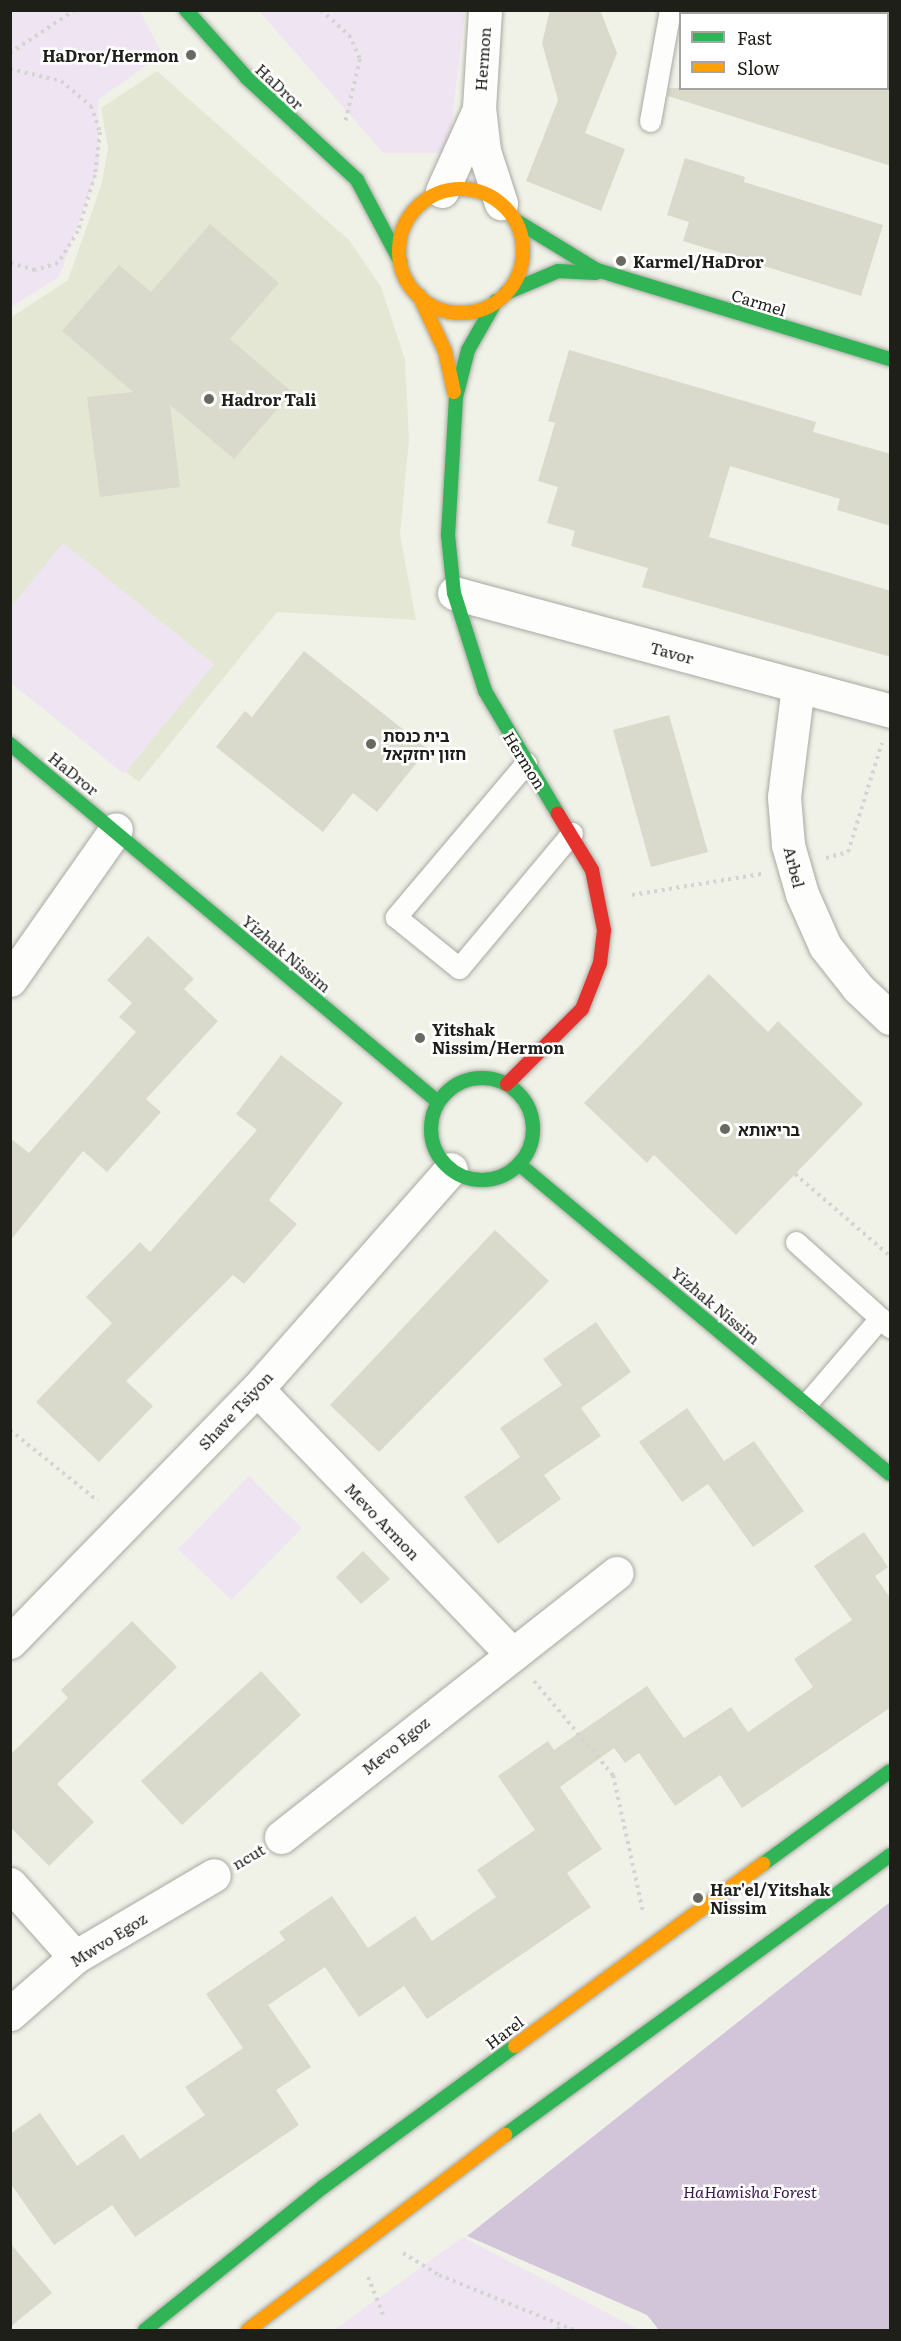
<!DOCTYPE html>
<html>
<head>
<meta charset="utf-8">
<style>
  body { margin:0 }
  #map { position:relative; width:901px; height:2341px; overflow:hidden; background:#f0f2e8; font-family:Literata,"Noto Sans Hebrew",serif }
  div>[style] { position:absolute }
  .built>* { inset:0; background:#e5e7d5 }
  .green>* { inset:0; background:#efe5f2 }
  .forest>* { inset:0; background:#d3c5d9 }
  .building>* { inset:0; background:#d9dacb }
  .path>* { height:4px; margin-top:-2px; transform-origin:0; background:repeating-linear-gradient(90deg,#d4d4d2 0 3px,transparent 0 7.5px) }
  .roads { filter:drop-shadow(0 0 2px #a8a9a2) drop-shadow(0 0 2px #a8a9a2) }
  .lane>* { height:21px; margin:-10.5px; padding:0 10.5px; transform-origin:10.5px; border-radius:10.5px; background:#fdfdfc }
  .street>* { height:33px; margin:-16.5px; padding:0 16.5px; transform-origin:16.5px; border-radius:16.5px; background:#fdfdfc }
  .fast>* { height:14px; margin:-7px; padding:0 7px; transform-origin:7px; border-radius:7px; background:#30b455 }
  .fast>.ring { margin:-7px; padding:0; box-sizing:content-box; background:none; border:14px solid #30b455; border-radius:50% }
  .slow>* { height:14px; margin:-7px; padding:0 7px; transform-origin:7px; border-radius:7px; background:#ff9f0a }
  .slow>.ring { margin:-7px; padding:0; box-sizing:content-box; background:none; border:14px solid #ff9f0a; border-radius:50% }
  .jam>* { height:14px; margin:-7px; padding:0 7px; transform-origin:7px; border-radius:7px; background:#e5322d }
  .dots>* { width:16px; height:16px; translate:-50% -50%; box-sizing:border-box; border:3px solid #fff; border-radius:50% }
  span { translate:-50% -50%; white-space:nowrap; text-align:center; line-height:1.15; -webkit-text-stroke:5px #fff; paint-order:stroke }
  .poi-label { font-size:16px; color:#1e1f19; font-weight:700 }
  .right { translate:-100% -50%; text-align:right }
  .left { translate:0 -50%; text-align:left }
  .street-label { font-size:16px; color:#1e1f19 }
  .park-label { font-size:16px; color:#3b174d; font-style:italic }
  .frame { position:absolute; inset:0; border:12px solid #1e1f19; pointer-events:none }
  .legend { position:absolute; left:679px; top:12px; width:210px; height:78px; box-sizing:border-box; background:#fff; border:2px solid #a5a5a3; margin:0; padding:8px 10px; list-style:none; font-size:18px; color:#1e1f19 }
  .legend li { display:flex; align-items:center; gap:12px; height:30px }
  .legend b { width:30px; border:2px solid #a5a5a3 }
</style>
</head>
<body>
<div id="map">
  <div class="built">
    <div style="clip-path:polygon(157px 71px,349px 240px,381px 287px,405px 360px,409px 439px,400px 535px,416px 620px,277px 612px,139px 782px,11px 683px,10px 318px,68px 280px,102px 183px,108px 148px,101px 108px)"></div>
  </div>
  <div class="green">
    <div style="clip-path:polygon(11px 10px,140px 11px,162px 54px,98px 100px,99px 167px,59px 277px,11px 307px)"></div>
    <div style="clip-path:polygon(259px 11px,465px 11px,448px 153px,383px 153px)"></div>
    <div style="clip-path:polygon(63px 543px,214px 664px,124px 774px,11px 683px,11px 607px)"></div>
    <div style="clip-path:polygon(249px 1476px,302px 1528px,231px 1600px,178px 1549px)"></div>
    <div style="clip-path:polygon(463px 2237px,636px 2328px,639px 2330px,334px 2330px)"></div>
  </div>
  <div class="forest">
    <div style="clip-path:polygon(890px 1902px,890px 2330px,659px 2330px,647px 2315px,467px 2236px)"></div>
  </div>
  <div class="building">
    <div style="clip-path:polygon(550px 10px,600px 10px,617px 53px,585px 133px,625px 149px,601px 211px,526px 181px,558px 100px,542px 43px)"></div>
    <div style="clip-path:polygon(669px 88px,891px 88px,891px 166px,668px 96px)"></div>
    <div style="clip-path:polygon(685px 158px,745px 177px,744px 182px,883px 225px,861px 296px,683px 241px,689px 222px,667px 215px)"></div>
    <div style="clip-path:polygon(210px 224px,279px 283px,230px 339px,292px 392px,234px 459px,170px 405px,180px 487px,100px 497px,87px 397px,133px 392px,62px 331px,119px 265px,151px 292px)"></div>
    <div style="clip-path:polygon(569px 350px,816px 422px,813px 432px,891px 454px,891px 526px,837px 510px,840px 499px,730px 466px,709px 537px,891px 591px,891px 657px,642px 587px,648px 568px,571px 546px,575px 531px,547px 523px,558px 487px,538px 481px,555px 423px,548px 421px)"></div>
    <div style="clip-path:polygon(304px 651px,428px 749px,377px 812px,353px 793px,323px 832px,216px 747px,245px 711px,252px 717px)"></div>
    <div style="clip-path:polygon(669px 715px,708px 852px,651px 867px,613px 730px)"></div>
    <div style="clip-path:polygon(148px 936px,194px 979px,184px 989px,218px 1021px,146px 1099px,161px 1112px,107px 1172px,83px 1151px,10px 1241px,10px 1138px,29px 1153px,136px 1032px,119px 1017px,132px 1003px,107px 980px)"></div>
    <div style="clip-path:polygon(709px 974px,768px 1032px,778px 1021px,863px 1104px,736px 1235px,654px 1155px,647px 1163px,584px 1103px)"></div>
    <div style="clip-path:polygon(281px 1055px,343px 1103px,269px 1200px,297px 1224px,244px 1284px,233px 1275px,126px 1381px,153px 1406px,99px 1462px,36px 1402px,112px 1323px,86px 1297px,140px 1242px,150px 1252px,257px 1130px,236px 1114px)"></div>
    <div style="clip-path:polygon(495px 1230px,549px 1281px,379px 1452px,330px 1405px)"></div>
    <div style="clip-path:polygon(596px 1322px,631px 1372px,581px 1408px,601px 1436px,544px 1475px,561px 1499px,498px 1544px,464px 1497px,520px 1457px,500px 1428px,562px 1385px,543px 1359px)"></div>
    <div style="clip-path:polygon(687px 1408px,724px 1461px,754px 1441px,804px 1511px,753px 1547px,708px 1484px,682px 1502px,639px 1442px)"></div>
    <div style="clip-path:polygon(864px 1532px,888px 1567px,875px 1576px,891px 1599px,891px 1707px,742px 1808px,720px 1775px,675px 1806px,639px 1753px,625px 1763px,614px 1748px,560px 1787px,602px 1849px,567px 1873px,591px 1907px,427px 2019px,404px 1986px,359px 2017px,325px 1967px,268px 2005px,311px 2067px,276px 2090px,299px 2125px,135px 2237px,112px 2205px,54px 2245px,10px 2183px,10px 2134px,40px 2113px,77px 2166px,123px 2134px,140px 2159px,205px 2115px,185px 2087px,243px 2048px,206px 1994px,285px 1940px,279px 1932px,332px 1896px,368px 1948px,415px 1916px,432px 1941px,496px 1897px,477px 1870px,535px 1830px,498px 1776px,548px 1741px,554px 1750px,647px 1686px,684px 1738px,731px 1707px,748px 1732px,813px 1687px,794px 1659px,852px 1620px,814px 1566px)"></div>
    <div style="clip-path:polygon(363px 1551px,390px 1579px,361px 1604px,336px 1577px)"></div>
    <div style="clip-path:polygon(132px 1621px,177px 1667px,57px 1784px,94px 1822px,49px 1866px,10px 1827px,10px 1755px,68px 1698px,61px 1690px)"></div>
    <div style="clip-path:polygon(261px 1671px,301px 1715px,182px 1825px,141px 1781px)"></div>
    <div style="clip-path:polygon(10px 2243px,52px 2293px,10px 2327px)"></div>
  </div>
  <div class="path">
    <div style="left:321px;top:10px;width:38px;rotate:42deg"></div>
    <div style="left:349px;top:35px;width:26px;rotate:65deg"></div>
    <div style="left:360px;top:59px;width:66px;rotate:103.2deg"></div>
    <div style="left:10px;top:53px;width:78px;rotate:-33.5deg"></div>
    <div style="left:10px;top:69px;width:52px;rotate:13.2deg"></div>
    <div style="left:61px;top:81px;width:39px;rotate:40deg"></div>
    <div style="left:91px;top:106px;width:28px;rotate:71deg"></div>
    <div style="left:100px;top:132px;width:43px;rotate:96.6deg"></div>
    <div style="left:95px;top:175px;width:59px;rotate:106.9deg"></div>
    <div style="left:78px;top:231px;width:38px;rotate:122deg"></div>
    <div style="left:58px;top:263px;width:24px;rotate:163deg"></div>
    <div style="left:35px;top:270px;width:26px;rotate:-164deg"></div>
    <div style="left:826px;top:858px;width:23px;rotate:-15deg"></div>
    <div style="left:848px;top:852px;width:114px;rotate:-72.7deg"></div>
    <div style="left:632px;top:895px;width:131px;rotate:-9.2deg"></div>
    <div style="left:795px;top:1174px;width:125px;rotate:40.8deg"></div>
    <div style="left:10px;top:1430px;width:113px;rotate:38.9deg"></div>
    <div style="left:534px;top:1681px;width:123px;rotate:50deg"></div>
    <div style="left:613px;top:1775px;width:139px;rotate:77.6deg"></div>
    <div style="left:403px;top:2253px;width:42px;rotate:31.4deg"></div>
    <div style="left:439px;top:2275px;width:146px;rotate:22.2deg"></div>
    <div style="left:368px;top:2277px;width:43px;rotate:68.2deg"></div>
    <div style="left:558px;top:2330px;width:7px;rotate:-82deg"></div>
  </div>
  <div class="roads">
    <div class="lane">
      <div style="left:650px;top:121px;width:113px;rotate:-79.8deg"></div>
      <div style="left:526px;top:763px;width:202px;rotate:130.2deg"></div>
      <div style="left:396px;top:917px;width:81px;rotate:39deg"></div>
      <div style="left:459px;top:968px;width:176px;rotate:-50.1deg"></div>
      <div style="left:796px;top:1242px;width:127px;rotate:42.1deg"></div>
      <div style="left:808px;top:1402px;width:111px;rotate:-49.4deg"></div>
    </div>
    <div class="street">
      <div style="left:485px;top:10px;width:97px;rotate:93.5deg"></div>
      <div style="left:479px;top:107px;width:44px;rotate:83.5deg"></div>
      <div style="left:484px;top:151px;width:55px;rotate:71.9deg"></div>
      <div style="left:442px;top:191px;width:85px;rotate:-65.6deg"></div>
      <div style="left:454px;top:593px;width:452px;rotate:15.1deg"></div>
      <div style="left:798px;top:686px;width:112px;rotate:97.2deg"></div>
      <div style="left:784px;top:797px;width:48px;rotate:85.2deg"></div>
      <div style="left:788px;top:845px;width:51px;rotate:74.1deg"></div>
      <div style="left:802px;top:894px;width:57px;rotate:66.1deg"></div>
      <div style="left:825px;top:946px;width:53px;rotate:51.8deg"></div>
      <div style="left:858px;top:988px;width:44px;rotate:43.2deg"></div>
      <div style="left:10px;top:980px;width:184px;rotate:-54.9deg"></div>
      <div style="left:257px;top:1389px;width:365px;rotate:46.1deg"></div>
      <div style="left:10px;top:1642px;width:354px;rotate:-45.7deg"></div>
      <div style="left:257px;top:1389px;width:293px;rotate:-48.6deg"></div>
      <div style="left:281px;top:1837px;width:427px;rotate:-38.2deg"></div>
      <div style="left:10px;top:1884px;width:98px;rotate:48.3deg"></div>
      <div style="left:10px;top:2014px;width:86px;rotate:-41.2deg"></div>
      <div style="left:75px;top:1957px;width:161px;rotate:-30.5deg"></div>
    </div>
    <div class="fast">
      <div style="left:186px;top:10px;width:91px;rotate:48.1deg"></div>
      <div style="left:247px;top:78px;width:150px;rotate:42.8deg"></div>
      <div style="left:357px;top:180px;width:92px;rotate:62deg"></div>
      <div style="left:515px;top:220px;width:96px;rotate:31.4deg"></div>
      <div style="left:597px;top:270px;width:306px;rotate:16.9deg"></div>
      <div style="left:506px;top:293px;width:56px;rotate:-22.9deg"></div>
      <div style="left:558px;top:271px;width:38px;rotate:3deg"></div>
      <div style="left:496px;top:301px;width:56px;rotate:119.7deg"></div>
      <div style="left:468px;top:350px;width:49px;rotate:104.3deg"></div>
      <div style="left:456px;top:397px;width:138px;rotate:93.3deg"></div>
      <div style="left:448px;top:535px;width:58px;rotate:84.1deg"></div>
      <div style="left:454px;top:593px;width:103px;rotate:72.4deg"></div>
      <div style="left:485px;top:691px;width:143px;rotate:59.3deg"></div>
      <div style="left:10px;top:744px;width:558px;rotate:39.91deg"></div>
      <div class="ring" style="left:431px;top:1078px;width:88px;height:88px"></div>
      <div style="left:519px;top:1164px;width:483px;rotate:39.9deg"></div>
      <div style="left:763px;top:1864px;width:157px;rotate:-36.2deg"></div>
      <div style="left:505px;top:2135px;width:476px;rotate:-36deg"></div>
      <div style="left:145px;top:2330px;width:228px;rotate:-38.8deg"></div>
      <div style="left:323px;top:2187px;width:238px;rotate:-36.3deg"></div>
    </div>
    <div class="slow">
      <div class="ring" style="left:399px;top:189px;width:110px;height:110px"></div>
      <div style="left:419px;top:295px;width:62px;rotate:65.1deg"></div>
      <div style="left:445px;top:351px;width:42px;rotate:77.6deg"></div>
      <div style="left:515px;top:2046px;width:308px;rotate:-36.3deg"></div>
      <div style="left:248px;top:2330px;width:323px;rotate:-37.2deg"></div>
    </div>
    <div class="jam">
      <div style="left:507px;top:1084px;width:106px;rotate:-45deg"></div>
      <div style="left:582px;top:1009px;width:49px;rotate:-68.6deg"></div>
      <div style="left:600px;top:963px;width:33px;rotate:-83deg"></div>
      <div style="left:604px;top:930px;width:61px;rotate:-101.3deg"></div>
      <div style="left:592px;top:870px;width:66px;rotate:-121.3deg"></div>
    </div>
  </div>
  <div class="dots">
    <div style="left:191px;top:55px;background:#686961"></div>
    <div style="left:621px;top:261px;background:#686961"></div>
    <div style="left:209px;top:399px;background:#686961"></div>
    <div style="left:371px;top:744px;background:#686961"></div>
    <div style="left:420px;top:1038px;background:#686961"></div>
    <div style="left:725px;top:1129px;background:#686961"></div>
    <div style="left:698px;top:1898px;background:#686961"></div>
  </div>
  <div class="poi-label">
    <span class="right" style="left:179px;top:55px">HaDror/Hermon</span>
    <span class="left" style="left:633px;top:261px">Karmel/HaDror</span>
    <span class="left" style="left:221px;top:399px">Hadror Tali</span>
    <span class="left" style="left:383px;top:744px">בית כנסת<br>חזון יחזקאל</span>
    <span class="left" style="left:432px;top:1038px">Yitshak<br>Nissim/Hermon</span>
    <span class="left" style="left:738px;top:1129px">בריאותא</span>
    <span class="left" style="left:710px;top:1898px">Har'el/Yitshak<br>Nissim</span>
  </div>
  <div class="street-label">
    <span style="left:482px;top:59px;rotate:-86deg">Hermon</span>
    <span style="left:280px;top:86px;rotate:43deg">HaDror</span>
    <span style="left:759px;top:302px;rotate:17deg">Carmel</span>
    <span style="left:672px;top:652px;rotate:15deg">Tavor</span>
    <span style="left:525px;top:760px;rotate:58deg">Hermon</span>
    <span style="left:74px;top:773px;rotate:39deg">HaDror</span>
    <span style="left:795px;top:867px;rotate:76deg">Arbel</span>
    <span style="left:287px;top:953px;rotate:40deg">Yizhak Nissim</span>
    <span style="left:716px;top:1305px;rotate:40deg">Yizhak Nissim</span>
    <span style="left:235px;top:1410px;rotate:-47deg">Shave Tsiyon</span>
    <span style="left:383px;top:1521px;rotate:46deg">Mevo Armon</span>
    <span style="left:395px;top:1745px;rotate:-39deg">Mevo Egoz</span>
    <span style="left:248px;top:1856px;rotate:-30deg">ncut</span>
    <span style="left:108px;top:1939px;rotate:-32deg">Mwvo Egoz</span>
    <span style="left:504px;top:2032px;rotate:-37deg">Harel</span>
  </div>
  <div class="park-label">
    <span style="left:750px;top:2191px">HaHamisha Forest</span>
  </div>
  <div class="frame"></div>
  <ul class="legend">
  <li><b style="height:8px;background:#30b455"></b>Fast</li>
  <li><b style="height:8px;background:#ff9f0a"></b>Slow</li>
  </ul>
</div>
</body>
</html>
